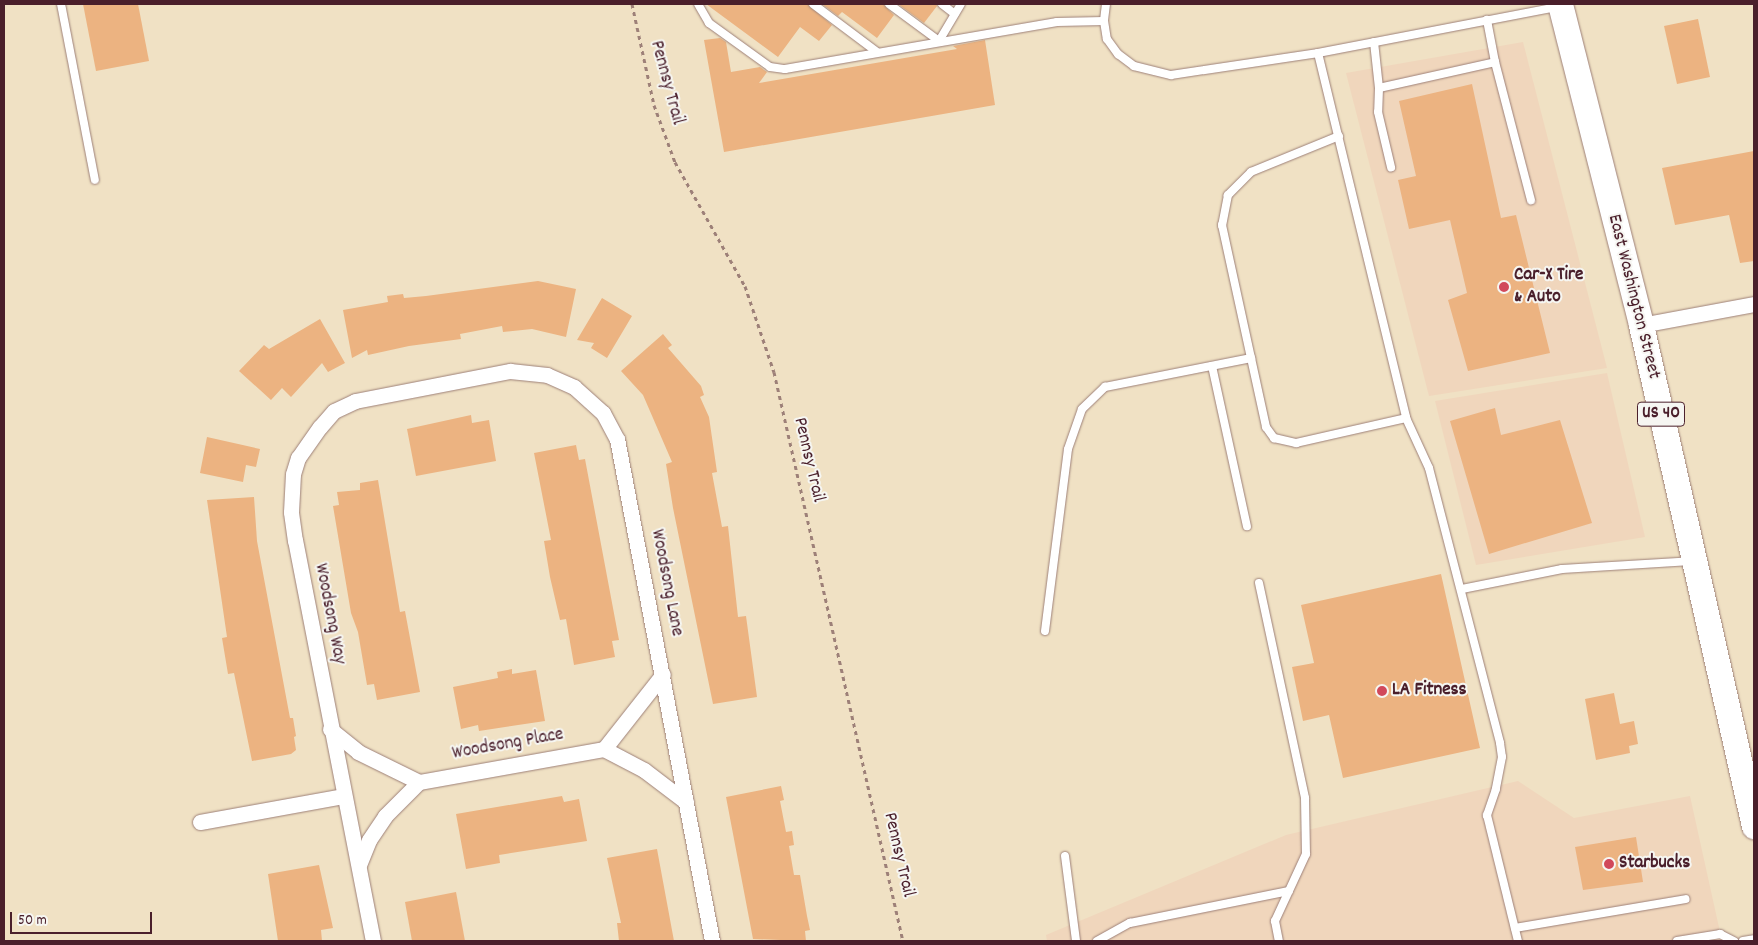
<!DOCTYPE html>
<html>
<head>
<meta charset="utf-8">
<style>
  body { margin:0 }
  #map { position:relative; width:1758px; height:945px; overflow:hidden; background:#f0e1c4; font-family:Dekko,sans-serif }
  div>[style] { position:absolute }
  .built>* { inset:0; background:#f0d6bc }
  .building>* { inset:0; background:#ecb381 }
  .path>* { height:3px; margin-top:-1.5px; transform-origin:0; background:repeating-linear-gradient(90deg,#9d8078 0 4px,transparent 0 8px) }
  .roads { filter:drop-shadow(0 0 1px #9d8078) drop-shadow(0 0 1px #9d8078) }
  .service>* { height:8px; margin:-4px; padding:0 4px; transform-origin:4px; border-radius:4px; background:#fff }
  .minor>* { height:15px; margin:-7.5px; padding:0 7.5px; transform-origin:7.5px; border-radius:7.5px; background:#fff }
  .primary>* { height:25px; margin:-12.5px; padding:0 12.5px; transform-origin:12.5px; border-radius:12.5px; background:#fff }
  .dots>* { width:14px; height:14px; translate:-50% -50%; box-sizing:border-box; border:2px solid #f6f6f2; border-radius:50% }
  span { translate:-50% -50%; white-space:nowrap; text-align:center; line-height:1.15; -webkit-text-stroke:4px #f6f6f2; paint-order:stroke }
  .shield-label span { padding:1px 4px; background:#f6f6f2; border:1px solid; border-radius:4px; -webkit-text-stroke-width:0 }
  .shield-label { font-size:18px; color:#4a1f2b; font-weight:700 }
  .street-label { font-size:19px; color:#4a1f2b }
  .poi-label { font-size:19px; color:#4a1f2b; font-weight:700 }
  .left { translate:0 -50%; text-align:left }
  .frame { position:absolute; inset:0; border:5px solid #4a1f2b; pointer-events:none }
  .scale { position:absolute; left:10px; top:912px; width:142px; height:22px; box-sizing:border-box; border:2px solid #4a1f2b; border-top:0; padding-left:6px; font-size:15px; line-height:18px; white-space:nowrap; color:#4a1f2b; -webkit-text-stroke:4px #f6f6f2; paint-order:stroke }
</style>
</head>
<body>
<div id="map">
  <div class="built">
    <div style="clip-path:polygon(1523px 42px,1607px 368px,1429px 396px,1346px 73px)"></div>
    <div style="clip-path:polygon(1607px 373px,1645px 537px,1476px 565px,1435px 401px)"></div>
    <div style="clip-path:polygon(1518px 781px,1574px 818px,1690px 796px,1722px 941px,1047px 941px,1046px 935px,1286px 835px)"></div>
  </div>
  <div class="building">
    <div style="clip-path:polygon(83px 4px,138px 4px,149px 61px,96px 71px)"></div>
    <div style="clip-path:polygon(706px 4px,807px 4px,832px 25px,819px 41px,800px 27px,778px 57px)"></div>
    <div style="clip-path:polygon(822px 4px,883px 4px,894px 15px,877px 38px,842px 12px,838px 16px)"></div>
    <div style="clip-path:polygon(898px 4px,936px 4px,937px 6px,924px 23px)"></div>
    <div style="clip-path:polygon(1698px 19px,1710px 77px,1677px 84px,1664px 26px)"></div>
    <div style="clip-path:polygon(720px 38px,726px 42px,731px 72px,760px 67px,767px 72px,759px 83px,957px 49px,953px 46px,985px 40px,995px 105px,724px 152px,704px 40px)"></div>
    <div style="clip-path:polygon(1472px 84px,1501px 218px,1516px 215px,1550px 353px,1468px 371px,1448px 300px,1467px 293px,1450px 220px,1409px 229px,1398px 180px,1416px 176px,1399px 101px)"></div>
    <div style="clip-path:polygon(1754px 151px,1754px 261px,1740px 263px,1729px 215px,1675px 225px,1662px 168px)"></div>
    <div style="clip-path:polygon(538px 281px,576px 289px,566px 337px,532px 329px,503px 332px,502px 326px,460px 334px,461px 339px,409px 346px,368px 355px,367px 350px,352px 358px,343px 310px,388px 302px,387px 296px,403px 294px,404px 298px,426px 296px)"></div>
    <div style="clip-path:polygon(602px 298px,632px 316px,607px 358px,591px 348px,594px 343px,577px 340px)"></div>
    <div style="clip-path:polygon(320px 319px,345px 363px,328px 372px,322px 363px,291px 397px,282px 388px,271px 400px,239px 371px,264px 345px,269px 349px)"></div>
    <div style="clip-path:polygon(663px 334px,672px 345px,668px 348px,701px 386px,704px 395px,700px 397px,709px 417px,717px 472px,712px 473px,722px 527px,728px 526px,738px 617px,746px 616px,757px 697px,713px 704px,673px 508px,666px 464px,672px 462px,643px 395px,621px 371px)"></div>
    <div style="clip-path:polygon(1495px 408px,1501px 435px,1560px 420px,1592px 523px,1489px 554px,1450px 421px)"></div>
    <div style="clip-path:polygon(471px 415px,472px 423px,489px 420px,496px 461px,416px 476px,407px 429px)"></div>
    <div style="clip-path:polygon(207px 437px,260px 449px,256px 467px,246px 465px,243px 482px,200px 473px)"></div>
    <div style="clip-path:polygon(576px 445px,579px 460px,585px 459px,619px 640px,612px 641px,615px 657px,574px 665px,566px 619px,560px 620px,550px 577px,544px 541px,551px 540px,534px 453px)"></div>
    <div style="clip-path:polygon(378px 480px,400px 612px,405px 611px,420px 692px,377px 700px,374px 684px,367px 685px,358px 632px,351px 613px,333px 506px,339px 505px,337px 492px,360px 490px,360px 483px)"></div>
    <div style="clip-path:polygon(254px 497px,257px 541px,290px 718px,293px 718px,296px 736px,294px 737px,296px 750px,291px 754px,252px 761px,234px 673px,228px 674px,222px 638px,227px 637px,207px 500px)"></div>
    <div style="clip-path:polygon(1441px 574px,1480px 748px,1343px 778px,1329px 715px,1303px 721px,1292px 667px,1314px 663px,1301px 605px)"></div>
    <div style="clip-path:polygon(512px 669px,512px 674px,536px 670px,545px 721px,479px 731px,478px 725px,461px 729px,453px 687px,498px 678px,497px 672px)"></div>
    <div style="clip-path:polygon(1614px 693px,1620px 724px,1634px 721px,1638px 744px,1629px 746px,1630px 753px,1596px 760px,1585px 699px)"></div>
    <div style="clip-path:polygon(781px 786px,784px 800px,780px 801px,786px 832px,792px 831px,794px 845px,789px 846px,794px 875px,800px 875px,807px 916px,810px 930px,805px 931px,806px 941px,753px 939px,726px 797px)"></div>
    <div style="clip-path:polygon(562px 796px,564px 802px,579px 799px,587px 841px,499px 855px,500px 863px,466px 869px,456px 814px)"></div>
    <div style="clip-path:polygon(1636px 837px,1643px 882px,1583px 890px,1575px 847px)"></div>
    <div style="clip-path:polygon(657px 849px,674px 941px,619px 941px,617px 923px,621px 923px,607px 858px)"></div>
    <div style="clip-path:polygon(319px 865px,333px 928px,321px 930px,322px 941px,278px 941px,268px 874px)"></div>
    <div style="clip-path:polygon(456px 892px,465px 941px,412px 941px,405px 902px)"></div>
  </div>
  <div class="path">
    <div style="left:632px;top:4px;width:103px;rotate:77.7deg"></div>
    <div style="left:654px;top:105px;width:61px;rotate:69.8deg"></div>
    <div style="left:675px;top:162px;width:142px;rotate:60.6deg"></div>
    <div style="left:745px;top:286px;width:91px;rotate:71.4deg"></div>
    <div style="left:774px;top:372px;width:583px;rotate:77.23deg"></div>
  </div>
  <div class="roads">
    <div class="service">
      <div style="left:61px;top:4px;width:179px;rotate:79.1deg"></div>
      <div style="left:698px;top:4px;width:22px;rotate:60deg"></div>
      <div style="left:709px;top:23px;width:75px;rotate:35.8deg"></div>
      <div style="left:770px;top:67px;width:15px;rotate:8deg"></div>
      <div style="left:785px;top:69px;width:276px;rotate:-9.8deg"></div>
      <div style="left:1057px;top:22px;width:47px;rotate:-1.2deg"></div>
      <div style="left:813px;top:4px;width:80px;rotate:36.9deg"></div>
      <div style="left:889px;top:4px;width:62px;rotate:36.5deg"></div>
      <div style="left:939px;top:41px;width:43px;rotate:-59.3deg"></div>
      <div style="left:942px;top:4px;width:16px;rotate:38deg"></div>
      <div style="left:1106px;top:4px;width:17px;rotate:97deg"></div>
      <div style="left:1104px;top:21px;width:18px;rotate:81deg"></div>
      <div style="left:1107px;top:39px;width:19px;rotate:54deg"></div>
      <div style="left:1118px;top:54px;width:20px;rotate:37deg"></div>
      <div style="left:1134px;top:66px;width:38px;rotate:14deg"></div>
      <div style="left:1171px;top:75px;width:149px;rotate:-8.5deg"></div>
      <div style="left:1318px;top:53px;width:244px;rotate:-10.9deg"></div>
      <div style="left:1374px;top:42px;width:46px;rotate:83.8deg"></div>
      <div style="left:1379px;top:88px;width:119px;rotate:-12.6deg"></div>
      <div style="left:1495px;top:62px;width:43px;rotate:-100.8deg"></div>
      <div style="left:1318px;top:53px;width:375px;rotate:76.4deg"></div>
      <div style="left:1406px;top:418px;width:55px;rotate:65.3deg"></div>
      <div style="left:1429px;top:468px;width:284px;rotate:75.5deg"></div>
      <div style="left:1500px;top:743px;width:14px;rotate:82deg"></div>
      <div style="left:1502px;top:757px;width:33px;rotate:101deg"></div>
      <div style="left:1496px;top:789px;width:28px;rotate:109deg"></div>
      <div style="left:1487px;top:815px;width:130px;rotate:76.2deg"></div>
      <div style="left:1495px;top:62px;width:143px;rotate:75.4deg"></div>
      <div style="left:1379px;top:88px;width:24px;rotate:92deg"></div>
      <div style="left:1378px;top:112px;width:57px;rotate:76.7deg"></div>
      <div style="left:1339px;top:136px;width:95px;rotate:157.8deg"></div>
      <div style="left:1251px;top:172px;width:33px;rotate:135deg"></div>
      <div style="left:1228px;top:195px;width:31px;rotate:101deg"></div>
      <div style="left:1222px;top:225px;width:207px;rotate:77.7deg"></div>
      <div style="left:1266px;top:427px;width:14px;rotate:54deg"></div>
      <div style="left:1274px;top:438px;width:23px;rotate:13deg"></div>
      <div style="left:1296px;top:443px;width:113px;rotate:-12.8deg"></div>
      <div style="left:1212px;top:366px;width:164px;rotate:77.7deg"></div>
      <div style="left:1259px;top:583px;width:220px;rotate:77.9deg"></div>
      <div style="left:1305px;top:798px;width:56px;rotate:89deg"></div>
      <div style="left:1306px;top:854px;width:74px;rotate:114.8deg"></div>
      <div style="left:1275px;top:921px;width:20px;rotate:79deg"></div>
      <div style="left:1462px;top:589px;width:102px;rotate:-11.3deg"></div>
      <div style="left:1562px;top:569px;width:129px;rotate:-3.5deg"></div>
      <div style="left:1045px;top:631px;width:183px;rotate:-82.8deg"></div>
      <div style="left:1068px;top:449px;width:42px;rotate:-70.7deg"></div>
      <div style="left:1082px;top:409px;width:32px;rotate:-44deg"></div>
      <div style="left:1105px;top:387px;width:149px;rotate:-11.2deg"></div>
      <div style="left:1065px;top:856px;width:86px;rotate:82.6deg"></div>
      <div style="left:1515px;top:928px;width:173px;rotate:-9.6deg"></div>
      <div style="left:1097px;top:941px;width:38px;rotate:-29deg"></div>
      <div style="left:1130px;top:923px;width:162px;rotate:-11.4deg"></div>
      <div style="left:1677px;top:941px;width:44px;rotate:-9.2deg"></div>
      <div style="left:1720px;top:934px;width:16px;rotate:27deg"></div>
      <div style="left:1743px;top:941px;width:11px;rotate:-10deg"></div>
    </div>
    <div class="minor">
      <div style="left:1641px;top:325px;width:115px;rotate:-10.5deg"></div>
      <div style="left:330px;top:729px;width:36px;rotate:39deg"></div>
      <div style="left:358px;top:752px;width:68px;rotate:26.2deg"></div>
      <div style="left:604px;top:749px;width:45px;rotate:27.7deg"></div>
      <div style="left:644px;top:770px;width:53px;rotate:37.3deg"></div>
      <div style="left:604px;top:749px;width:95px;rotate:-51.8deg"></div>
      <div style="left:419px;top:782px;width:188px;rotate:-10.1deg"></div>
      <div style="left:200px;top:822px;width:145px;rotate:-10.3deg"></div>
      <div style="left:359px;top:865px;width:27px;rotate:-68deg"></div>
      <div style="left:369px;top:840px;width:29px;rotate:-56deg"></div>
      <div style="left:385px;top:816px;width:48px;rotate:-45deg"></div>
      <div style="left:373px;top:941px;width:408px;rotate:-101deg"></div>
      <div style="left:295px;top:541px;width:29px;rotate:-98deg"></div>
      <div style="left:291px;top:512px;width:38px;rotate:-87deg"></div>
      <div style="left:293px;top:474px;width:17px;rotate:-73deg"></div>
      <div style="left:298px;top:458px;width:38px;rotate:-55deg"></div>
      <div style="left:320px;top:427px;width:21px;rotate:-49deg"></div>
      <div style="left:334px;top:411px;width:23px;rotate:-25deg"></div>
      <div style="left:355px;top:401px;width:158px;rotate:-11deg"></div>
      <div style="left:510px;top:371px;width:37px;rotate:6deg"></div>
      <div style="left:547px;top:375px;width:30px;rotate:24deg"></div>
      <div style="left:574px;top:387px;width:39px;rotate:42deg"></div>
      <div style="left:603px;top:413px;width:30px;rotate:62deg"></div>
      <div style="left:617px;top:439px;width:511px;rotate:79.28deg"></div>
    </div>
    <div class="primary">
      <div style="left:1560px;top:4px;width:331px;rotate:75.8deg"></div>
      <div style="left:1641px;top:325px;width:514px;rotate:77.29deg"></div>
    </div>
  </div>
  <div class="dots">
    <div style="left:1504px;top:287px;background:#d1495b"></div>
    <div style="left:1382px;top:691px;background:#d1495b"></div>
    <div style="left:1609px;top:864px;background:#d1495b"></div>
  </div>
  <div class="shield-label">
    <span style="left:1661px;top:414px">US 40</span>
  </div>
  <div class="street-label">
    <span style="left:666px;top:83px;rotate:75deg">Pennsy Trail</span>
    <span style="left:1633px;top:297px;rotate:76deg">East Washington Street</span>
    <span style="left:808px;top:460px;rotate:77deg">Pennsy Trail</span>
    <span style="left:666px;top:583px;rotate:79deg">Woodsong Lane</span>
    <span style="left:329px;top:614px;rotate:79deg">Woodsong Way</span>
    <span style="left:508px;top:745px;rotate:-10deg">Woodsong Place</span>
    <span style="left:898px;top:855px;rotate:77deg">Pennsy Trail</span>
  </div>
  <div class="poi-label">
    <span class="left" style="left:1514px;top:287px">Car-X Tire<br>&amp; Auto</span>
    <span class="left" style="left:1392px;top:691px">LA Fitness</span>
    <span class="left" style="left:1619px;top:864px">Starbucks</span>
  </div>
  <div class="frame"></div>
  <div class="scale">50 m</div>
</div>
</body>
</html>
